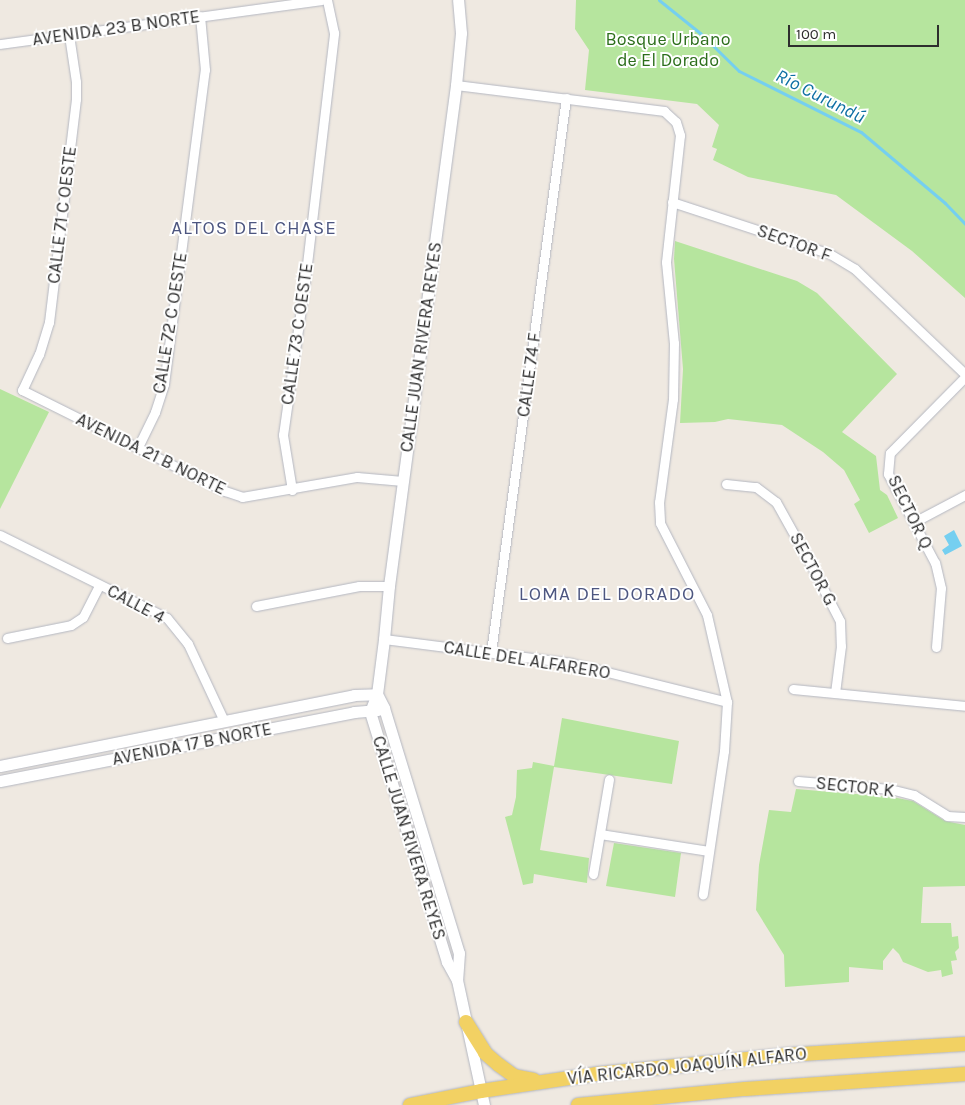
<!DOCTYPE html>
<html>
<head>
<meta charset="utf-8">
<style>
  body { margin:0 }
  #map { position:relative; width:965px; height:1105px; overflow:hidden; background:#efe9e1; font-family:Karla,sans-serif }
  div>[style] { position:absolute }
  .green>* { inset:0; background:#b6e59e }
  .water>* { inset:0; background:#75cff0 }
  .stream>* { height:3px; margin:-1.5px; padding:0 1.5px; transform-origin:1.5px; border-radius:1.5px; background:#75cff0 }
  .roads { filter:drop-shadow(0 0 1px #b4b7c1) drop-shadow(0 0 1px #b4b7c1) }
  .minor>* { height:9px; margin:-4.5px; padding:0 4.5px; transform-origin:4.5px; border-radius:4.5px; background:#fff }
  .tertiary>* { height:11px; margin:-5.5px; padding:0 5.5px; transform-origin:5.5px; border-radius:5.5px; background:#fff }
  .primary>* { height:14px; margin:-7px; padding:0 7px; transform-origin:7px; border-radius:7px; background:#f2d163 }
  span { translate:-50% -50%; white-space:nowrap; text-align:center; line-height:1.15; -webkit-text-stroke:4px #fff; paint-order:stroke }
  .street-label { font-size:18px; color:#2e2e2e }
  .park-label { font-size:18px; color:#2c6e1b }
  .water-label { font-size:19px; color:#0d6fa3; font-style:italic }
  .neighbourhood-label { font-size:19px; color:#4d5680; letter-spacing:1px }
  .scale { position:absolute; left:788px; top:25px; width:151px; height:22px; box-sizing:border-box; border:2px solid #2e2e2e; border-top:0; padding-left:6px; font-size:15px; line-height:18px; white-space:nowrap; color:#2e2e2e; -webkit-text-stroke:4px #fff; paint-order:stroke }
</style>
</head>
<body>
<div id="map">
  <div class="green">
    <div style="clip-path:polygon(576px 0,965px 0,965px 298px,912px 251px,836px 195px,748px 177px,713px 160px,717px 149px,712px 147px,719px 125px,697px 104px,585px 90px,589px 50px,575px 29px)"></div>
    <div style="clip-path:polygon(675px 241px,797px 281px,817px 293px,897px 374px,842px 432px,876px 456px,880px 490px,887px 495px,898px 518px,869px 533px,854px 504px,860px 500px,844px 470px,823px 452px,782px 425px,728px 419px,715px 422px,680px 423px,683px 369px,674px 259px)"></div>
    <div style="clip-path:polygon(0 389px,49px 412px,0 509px)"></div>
    <div style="clip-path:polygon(562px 718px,679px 741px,672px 784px,554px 767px,540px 850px,589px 858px,587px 883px,534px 874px,533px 883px,523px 885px,505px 817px,512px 815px,516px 797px,517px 770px,532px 768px,533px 762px,554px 766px)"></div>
    <div style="clip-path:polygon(796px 789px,892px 797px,913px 801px,945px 821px,965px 825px,965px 886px,923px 887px,921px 923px,951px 923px,952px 937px,958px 936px,959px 948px,955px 952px,957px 960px,951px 961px,953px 974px,942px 977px,941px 970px,928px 972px,903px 962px,899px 954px,893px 948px,883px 961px,883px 970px,849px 967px,849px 982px,785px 987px,784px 955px,756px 910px,759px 865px,769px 810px,791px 812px)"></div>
    <div style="clip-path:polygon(614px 843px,681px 853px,675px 897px,606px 886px)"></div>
  </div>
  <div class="water">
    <div style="clip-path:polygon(954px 530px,962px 546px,945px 555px,942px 550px,949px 545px,944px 536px)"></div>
  </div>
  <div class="stream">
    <div style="left:659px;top:0;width:53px;rotate:38.8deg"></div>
    <div style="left:700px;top:33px;width:54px;rotate:44.3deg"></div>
    <div style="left:739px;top:71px;width:136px;rotate:26.6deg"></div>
    <div style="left:861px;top:132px;width:110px;rotate:40.2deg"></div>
    <div style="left:945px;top:203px;width:29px;rotate:46deg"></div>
  </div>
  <div class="roads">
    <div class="minor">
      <div style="left:69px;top:35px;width:48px;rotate:81.5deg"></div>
      <div style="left:76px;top:82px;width:17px;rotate:90deg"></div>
      <div style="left:76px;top:99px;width:225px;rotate:96.9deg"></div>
      <div style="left:49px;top:322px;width:34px;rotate:107deg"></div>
      <div style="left:39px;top:354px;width:40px;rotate:115deg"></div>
      <div style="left:22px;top:390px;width:227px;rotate:26.5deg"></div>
      <div style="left:225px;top:491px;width:18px;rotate:19deg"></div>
      <div style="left:242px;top:497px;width:117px;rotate:-9.9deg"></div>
      <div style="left:357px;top:477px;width:46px;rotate:5deg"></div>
      <div style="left:0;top:44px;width:324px;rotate:-7.8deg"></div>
      <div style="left:456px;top:85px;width:210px;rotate:7.1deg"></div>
      <div style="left:664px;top:111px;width:16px;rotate:43deg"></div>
      <div style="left:676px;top:122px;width:14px;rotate:73deg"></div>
      <div style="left:680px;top:135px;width:128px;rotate:96.3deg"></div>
      <div style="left:666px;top:262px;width:81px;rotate:84.4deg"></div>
      <div style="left:674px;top:343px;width:56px;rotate:91deg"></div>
      <div style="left:673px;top:399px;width:104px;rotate:97.7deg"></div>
      <div style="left:659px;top:502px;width:21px;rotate:87deg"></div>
      <div style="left:660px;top:523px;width:103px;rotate:62.9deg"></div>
      <div style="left:707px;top:615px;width:89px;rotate:77.1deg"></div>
      <div style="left:727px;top:702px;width:49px;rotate:93.5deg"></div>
      <div style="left:724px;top:751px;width:145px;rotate:98.4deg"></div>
      <div style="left:672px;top:202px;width:166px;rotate:18.2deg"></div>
      <div style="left:830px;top:254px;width:29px;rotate:31deg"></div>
      <div style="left:855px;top:269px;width:152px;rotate:43.7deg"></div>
      <div style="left:138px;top:447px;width:39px;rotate:-64deg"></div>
      <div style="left:155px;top:412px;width:29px;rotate:-72deg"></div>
      <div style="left:164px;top:384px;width:317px;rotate:-82.6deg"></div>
      <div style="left:205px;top:70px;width:54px;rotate:-95.3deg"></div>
      <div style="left:726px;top:484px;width:30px;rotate:6deg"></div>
      <div style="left:756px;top:487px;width:25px;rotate:37deg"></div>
      <div style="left:776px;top:502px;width:70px;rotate:60.9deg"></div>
      <div style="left:810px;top:563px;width:65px;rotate:62.7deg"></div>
      <div style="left:840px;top:621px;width:25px;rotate:88deg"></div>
      <div style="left:841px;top:646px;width:47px;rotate:97.3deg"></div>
      <div style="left:292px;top:490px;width:56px;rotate:-99.3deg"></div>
      <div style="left:283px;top:435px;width:156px;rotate:-81.9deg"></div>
      <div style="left:305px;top:281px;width:250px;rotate:-83.3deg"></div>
      <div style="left:334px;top:33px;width:34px;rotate:-102deg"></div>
      <div style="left:914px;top:522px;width:58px;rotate:-27.9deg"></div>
      <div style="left:0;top:535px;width:186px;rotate:26.4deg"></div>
      <div style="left:167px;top:618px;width:33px;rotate:51deg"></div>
      <div style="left:188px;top:644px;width:85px;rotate:64.9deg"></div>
      <div style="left:256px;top:606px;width:105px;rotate:-11deg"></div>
      <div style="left:359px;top:586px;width:30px"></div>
      <div style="left:7px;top:638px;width:65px;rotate:-11.5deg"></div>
      <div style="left:71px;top:625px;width:14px;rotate:-34deg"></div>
      <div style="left:83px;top:617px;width:36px;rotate:-63deg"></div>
      <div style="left:384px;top:639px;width:189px;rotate:7.3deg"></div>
      <div style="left:571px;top:663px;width:161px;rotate:14deg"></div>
      <div style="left:936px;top:647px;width:59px;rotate:-85.2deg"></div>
      <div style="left:941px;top:588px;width:26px;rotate:-103deg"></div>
      <div style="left:935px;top:563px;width:101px;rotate:-117.8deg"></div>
      <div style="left:888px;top:474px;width:21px;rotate:-85deg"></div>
      <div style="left:890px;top:453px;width:107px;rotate:-45.4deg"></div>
      <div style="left:491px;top:652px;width:559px;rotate:-82.29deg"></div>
      <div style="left:793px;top:689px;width:173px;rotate:5.6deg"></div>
      <div style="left:798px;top:781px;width:92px;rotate:5deg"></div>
      <div style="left:890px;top:789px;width:25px;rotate:14deg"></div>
      <div style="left:914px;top:795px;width:39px;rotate:32deg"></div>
      <div style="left:947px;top:816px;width:18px;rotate:3deg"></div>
      <div style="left:600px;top:834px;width:110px;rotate:8.9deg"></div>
      <div style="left:593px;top:874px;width:96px;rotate:-80.4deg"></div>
    </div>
    <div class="tertiary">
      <div style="left:377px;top:694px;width:16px;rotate:63deg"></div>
      <div style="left:384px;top:708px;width:256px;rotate:73deg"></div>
      <div style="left:459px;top:953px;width:27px;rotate:94deg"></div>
      <div style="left:457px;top:980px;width:128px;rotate:77.8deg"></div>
      <div style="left:0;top:766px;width:361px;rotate:-11.3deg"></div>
      <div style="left:354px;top:695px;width:23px;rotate:-2deg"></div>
      <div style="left:0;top:781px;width:361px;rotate:-11deg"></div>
      <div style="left:354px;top:712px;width:24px;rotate:-5deg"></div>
      <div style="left:457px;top:980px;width:21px;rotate:-119deg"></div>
      <div style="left:447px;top:962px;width:262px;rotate:-107.1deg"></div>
      <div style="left:370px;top:712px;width:19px;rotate:-69deg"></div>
      <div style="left:377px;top:694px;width:55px;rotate:-82.7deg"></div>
      <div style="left:384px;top:639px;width:53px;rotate:-84.6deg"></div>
      <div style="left:389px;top:586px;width:505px;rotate:-82.38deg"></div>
      <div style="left:456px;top:85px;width:52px;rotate:-84.5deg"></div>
      <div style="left:461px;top:33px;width:33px;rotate:-95deg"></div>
    </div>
    <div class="primary">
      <div style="left:466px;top:1022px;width:36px;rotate:58deg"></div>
      <div style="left:485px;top:1053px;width:18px;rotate:41deg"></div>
      <div style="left:499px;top:1065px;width:19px;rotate:36deg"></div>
      <div style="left:514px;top:1076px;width:20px;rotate:11deg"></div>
      <div style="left:410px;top:1105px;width:72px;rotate:-11.2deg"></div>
      <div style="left:481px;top:1091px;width:116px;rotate:-8.4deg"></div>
      <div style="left:596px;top:1074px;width:190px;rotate:-5.7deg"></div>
      <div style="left:785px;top:1055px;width:180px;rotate:-3.5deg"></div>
      <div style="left:578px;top:1105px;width:168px;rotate:-5.5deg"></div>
      <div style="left:745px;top:1089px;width:221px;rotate:-3.9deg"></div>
    </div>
  </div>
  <div class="street-label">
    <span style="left:116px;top:28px;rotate:-8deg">AVENIDA 23 B NORTE</span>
    <span style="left:62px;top:215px;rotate:-83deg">CALLE 71 C OESTE</span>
    <span style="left:794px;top:243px;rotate:20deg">SECTOR F</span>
    <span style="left:170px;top:323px;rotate:-81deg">CALLE 72 C OESTE</span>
    <span style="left:297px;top:334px;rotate:-82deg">CALLE 73 C OESTE</span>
    <span style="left:421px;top:347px;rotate:-82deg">CALLE JUAN RIVERA REYES</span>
    <span style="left:529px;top:375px;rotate:-82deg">CALLE 74 F</span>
    <span style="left:151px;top:454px;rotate:26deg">AVENIDA 21 B NORTE</span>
    <span style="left:910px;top:512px;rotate:64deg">SECTOR Q</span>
    <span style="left:813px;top:569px;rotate:62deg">SECTOR G</span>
    <span style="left:136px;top:604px;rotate:28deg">CALLE 4</span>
    <span style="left:527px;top:660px;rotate:9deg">CALLE DEL ALFARERO</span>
    <span style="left:192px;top:744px;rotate:-11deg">AVENIDA 17 B NORTE</span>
    <span style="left:855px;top:787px;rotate:6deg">SECTOR K</span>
    <span style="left:409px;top:838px;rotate:73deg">CALLE JUAN RIVERA REYES</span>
    <span style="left:687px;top:1066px;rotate:-6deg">VÍA RICARDO JOAQUÍN ALFARO</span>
  </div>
  <div class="park-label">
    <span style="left:668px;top:50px">Bosque Urbano<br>de El Dorado</span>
  </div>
  <div class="water-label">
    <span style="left:820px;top:97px;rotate:27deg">Río Curundú</span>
  </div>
  <div class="neighbourhood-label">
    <span style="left:254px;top:229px">ALTOS DEL CHASE</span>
    <span style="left:607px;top:595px">LOMA DEL DORADO</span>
  </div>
  <div class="scale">100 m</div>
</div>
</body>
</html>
